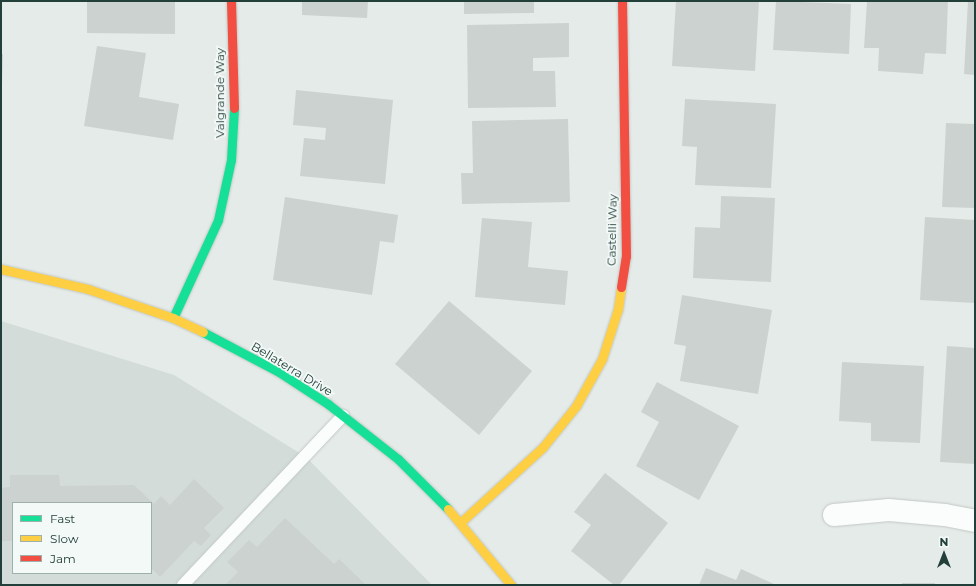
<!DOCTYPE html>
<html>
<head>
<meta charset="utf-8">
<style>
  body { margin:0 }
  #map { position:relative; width:976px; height:586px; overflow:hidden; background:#e5ebe8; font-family:Montserrat,sans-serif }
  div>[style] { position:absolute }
  .built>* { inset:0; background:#d3dcd8 }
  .building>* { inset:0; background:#ccd2d0 }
  .roads { filter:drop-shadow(0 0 1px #c2c8c5) drop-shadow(0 0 1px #c2c8c5) }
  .lane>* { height:12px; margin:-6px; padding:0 6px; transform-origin:6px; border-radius:6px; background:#fbfcfc }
  .street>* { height:22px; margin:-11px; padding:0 11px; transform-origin:11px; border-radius:11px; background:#fbfcfc }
  .fast>* { height:9px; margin:-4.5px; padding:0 4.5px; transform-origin:4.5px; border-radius:4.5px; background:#16e098 }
  .slow>* { height:9px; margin:-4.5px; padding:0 4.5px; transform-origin:4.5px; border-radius:4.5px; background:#ffcf43 }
  .jam>* { height:9px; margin:-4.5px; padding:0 4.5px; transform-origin:4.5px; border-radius:4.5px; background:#f24e42 }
  span { translate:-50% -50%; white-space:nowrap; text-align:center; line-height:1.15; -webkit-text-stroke:3.5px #f3f9f7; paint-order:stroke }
  .street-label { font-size:12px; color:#223f39 }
  .frame { position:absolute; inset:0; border:2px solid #223f39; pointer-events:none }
  .legend { position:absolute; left:12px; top:502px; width:140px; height:72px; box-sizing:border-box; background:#f3f9f7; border:1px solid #9fafab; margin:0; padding:5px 7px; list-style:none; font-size:12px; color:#223f39 }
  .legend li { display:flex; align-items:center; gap:8px; height:20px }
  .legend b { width:20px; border:1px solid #9fafab }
  .north { position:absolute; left:924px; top:534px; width:40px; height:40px; -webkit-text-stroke:3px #f3f9f7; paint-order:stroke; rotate:0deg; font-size:11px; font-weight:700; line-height:16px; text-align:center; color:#223f39 }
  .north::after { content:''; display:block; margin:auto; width:14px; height:18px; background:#223f39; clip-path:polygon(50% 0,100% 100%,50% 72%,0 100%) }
</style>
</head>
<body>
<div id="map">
  <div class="built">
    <div style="clip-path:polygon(evenodd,1px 321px,174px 375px,306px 457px,432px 585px,1px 585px,1px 321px,13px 503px,151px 503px,151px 573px,13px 573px,13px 503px)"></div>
  </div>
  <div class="building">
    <div style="clip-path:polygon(87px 1px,175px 1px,175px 34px,87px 33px)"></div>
    <div style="clip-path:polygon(302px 1px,368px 1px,367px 18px,302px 15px)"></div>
    <div style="clip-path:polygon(464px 1px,534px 1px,534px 13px,464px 14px)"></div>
    <div style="clip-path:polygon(676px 1px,759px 1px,755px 71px,672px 66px)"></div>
    <div style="clip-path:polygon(776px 1px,851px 4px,849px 54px,773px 50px)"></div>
    <div style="clip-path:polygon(867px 1px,948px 1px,946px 54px,925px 53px,923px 74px,878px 71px,879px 48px,864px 48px)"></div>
    <div style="clip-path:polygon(968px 1px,975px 1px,975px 75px,964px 74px)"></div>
    <div style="clip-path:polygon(569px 23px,569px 57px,533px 58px,533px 71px,555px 71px,556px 107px,468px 108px,467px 25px)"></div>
    <div style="clip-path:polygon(97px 46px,146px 53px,139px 97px,179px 104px,173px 140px,84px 126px)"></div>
    <div style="clip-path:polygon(1px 54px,3px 54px,2px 85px,1px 85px)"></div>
    <div style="clip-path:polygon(296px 90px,393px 100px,385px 184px,300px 176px,304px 138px,325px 140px,326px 128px,293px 125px)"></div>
    <div style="clip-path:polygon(685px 99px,776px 104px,771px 188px,695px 185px,697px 147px,682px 146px)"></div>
    <div style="clip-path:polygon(568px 119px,570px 202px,462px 204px,461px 173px,473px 173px,472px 121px)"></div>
    <div style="clip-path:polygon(946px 123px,975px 124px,975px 208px,942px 207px)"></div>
    <div style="clip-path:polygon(721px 196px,775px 198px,771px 282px,693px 278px,695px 227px,720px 228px)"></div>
    <div style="clip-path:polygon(285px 197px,398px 215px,394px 243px,380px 241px,372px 295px,273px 280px)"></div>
    <div style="clip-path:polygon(925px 217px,975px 220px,975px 303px,920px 300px)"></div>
    <div style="clip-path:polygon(482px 218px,532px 222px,528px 267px,568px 271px,565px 305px,475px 297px)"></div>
    <div style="clip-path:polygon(682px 295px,772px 310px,758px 394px,680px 381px,686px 346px,674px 344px)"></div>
    <div style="clip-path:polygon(449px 301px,532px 371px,479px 435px,395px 364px)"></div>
    <div style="clip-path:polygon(947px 346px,975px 348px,975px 464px,940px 462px)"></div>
    <div style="clip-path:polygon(842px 362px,924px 366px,920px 443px,871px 441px,871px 423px,839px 421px)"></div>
    <div style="clip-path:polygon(657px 382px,739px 426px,699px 500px,636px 466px,659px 422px,641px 412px)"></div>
    <div style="clip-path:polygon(605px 473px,668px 523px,619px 585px,614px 585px,571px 551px,591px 525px,574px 512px)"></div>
    <div style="clip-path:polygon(10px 475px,59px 475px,60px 486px,134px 485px,154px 504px,161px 496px,170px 505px,194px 479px,224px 508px,204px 528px,211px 535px,201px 546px,194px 541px,160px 577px,151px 568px,151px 503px,13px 503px,13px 541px,1px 541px,1px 488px,10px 487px)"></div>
    <div style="clip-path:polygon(285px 518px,334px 564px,339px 559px,366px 585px,225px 585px,238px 572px,227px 562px,249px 540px,257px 547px)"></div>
    <div style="clip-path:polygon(706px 568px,736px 580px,741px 569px,776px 585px,699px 585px)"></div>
    <div style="clip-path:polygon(902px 583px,935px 583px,935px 585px,902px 585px)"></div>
  </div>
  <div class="roads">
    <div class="lane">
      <div style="left:183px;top:585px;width:233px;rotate:-46.6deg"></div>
    </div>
    <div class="street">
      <div style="left:834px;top:515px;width:55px;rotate:-5.2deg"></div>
      <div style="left:889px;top:510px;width:56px;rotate:5.1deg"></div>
      <div style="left:945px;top:515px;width:31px;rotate:11deg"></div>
    </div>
    <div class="fast">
      <div style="left:173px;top:318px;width:108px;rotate:-65.3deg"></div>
      <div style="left:218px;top:220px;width:61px;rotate:-77.8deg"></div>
      <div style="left:231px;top:160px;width:52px;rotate:-86.7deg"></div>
      <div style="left:203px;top:332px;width:86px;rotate:27.8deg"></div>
      <div style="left:279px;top:372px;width:59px;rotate:33.1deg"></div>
      <div style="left:328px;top:404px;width:89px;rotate:38.2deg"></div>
      <div style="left:398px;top:459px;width:71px;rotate:45deg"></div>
    </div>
    <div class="slow">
      <div style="left:1px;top:269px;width:89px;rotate:12.9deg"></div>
      <div style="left:88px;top:289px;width:90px;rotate:18.8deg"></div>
      <div style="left:173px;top:318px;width:33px;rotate:25deg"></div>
      <div style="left:448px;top:509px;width:99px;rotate:50.3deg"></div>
      <div style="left:461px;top:522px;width:111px;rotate:-42.4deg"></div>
      <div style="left:543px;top:447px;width:53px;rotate:-51.2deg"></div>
      <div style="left:576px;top:406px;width:54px;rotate:-61deg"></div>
      <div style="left:602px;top:359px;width:52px;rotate:-72.3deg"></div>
      <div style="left:618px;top:309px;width:22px;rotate:-82deg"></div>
    </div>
    <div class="jam">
      <div style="left:231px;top:1px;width:107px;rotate:88.4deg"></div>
      <div style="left:621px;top:287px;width:31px;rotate:-81deg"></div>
      <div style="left:626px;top:256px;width:255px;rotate:-90.9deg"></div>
    </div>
  </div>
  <div class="street-label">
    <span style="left:220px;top:93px;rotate:-90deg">Valgrande Way</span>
    <span style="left:612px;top:230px;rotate:-89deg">Castelli Way</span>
    <span style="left:292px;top:369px;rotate:31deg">Bellaterra Drive</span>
  </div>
  <div class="frame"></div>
  <ul class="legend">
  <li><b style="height:5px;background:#16e098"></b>Fast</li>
  <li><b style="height:5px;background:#ffcf43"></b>Slow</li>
  <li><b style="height:5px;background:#f24e42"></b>Jam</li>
  </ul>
  <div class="north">N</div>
</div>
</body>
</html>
